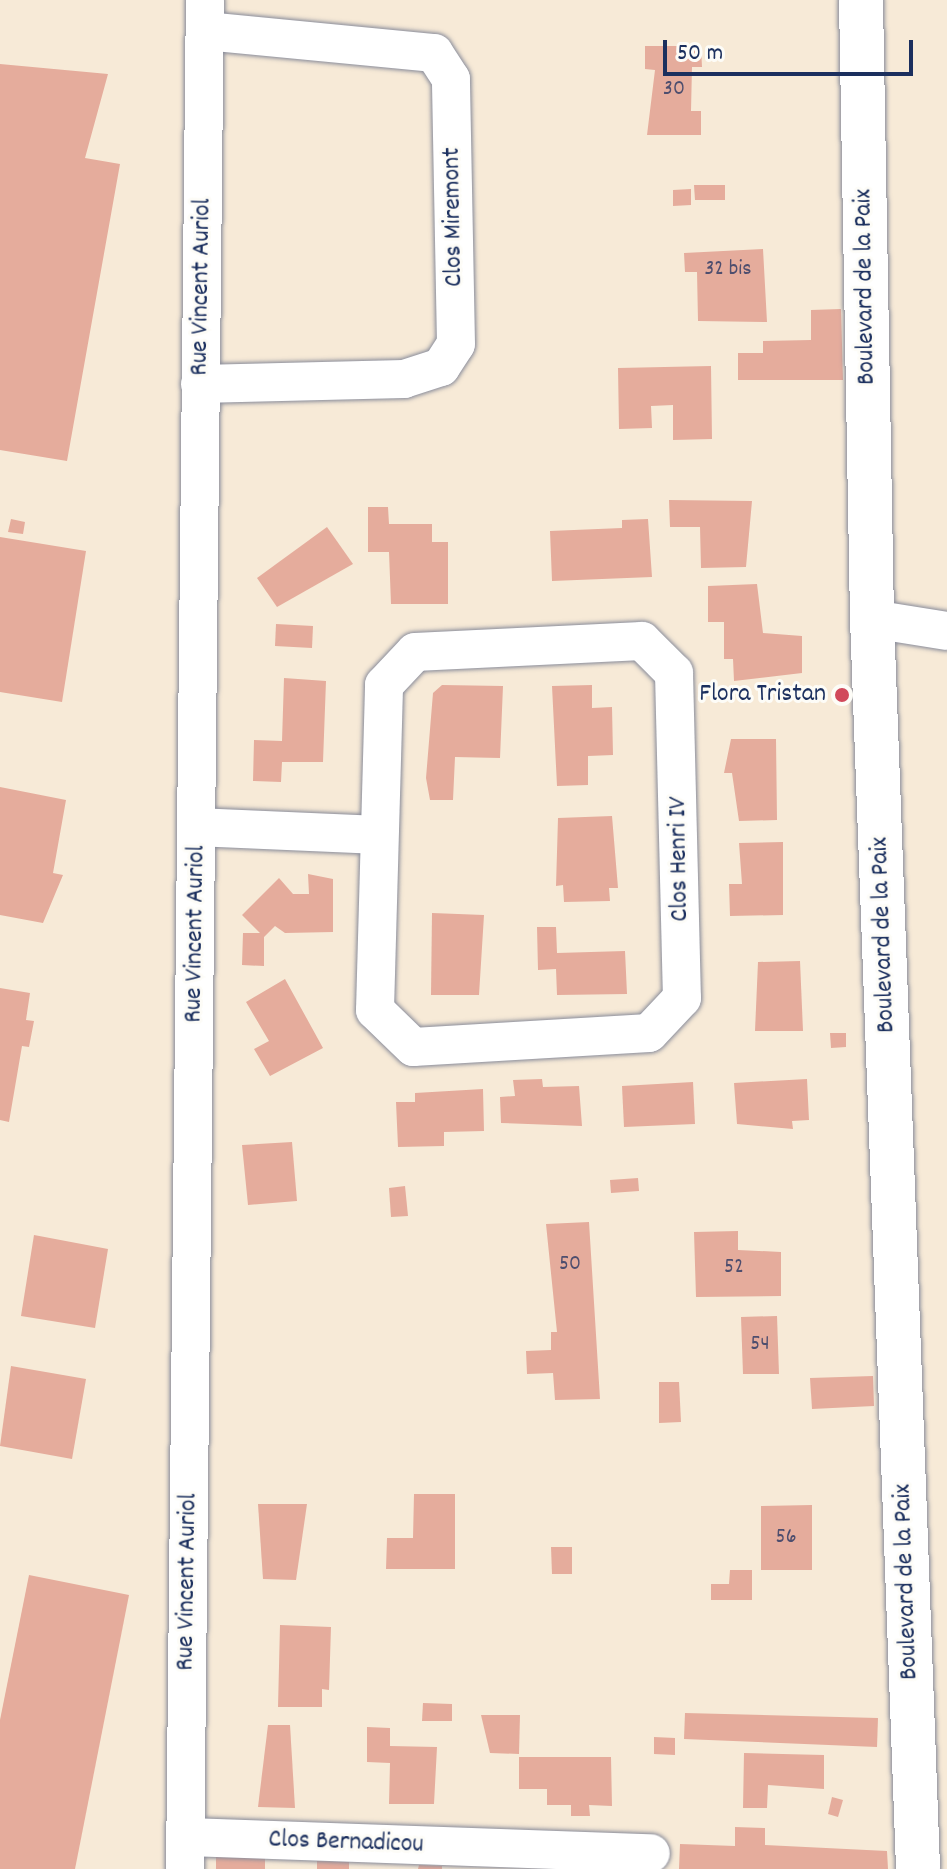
<!DOCTYPE html>
<html>
<head>
<meta charset="utf-8">
<style>
  body { margin:0 }
  #map { position:relative; width:947px; height:1869px; overflow:hidden; background:#f7ead7; font-family:Dekko,sans-serif }
  div>[style] { position:absolute }
  .building>* { inset:0; background:#e5ac9c }
  .roads { filter:drop-shadow(0 0 2px #898c9a) drop-shadow(0 0 2px #898c9a) }
  .minor>* { height:38px; margin:-19px; padding:0 19px; transform-origin:19px; border-radius:19px; background:#fff }
  .major>* { height:44px; margin:-22px; padding:0 22px; transform-origin:22px; border-radius:22px; background:#fff }
  .dots>* { width:22px; height:22px; translate:-50% -50%; box-sizing:border-box; border:4px solid #fdfcf7; border-radius:50% }
  span { translate:-50% -50%; white-space:nowrap; text-align:center; line-height:1.15; -webkit-text-stroke:6px #fdfcf7; paint-order:stroke }
  .number-label { font-size:22px; color:#4e4e6e }
  .number-label span { -webkit-text-stroke-width:0 }
  .street-label { font-size:26px; color:#1b2f5e }
  .poi-label { font-size:26px; color:#1b2f5e }
  .right { translate:-100% -50%; text-align:right }
  .scale { position:absolute; left:663px; top:40px; width:250px; height:36px; box-sizing:border-box; border:4px solid #1b2f5e; border-top:0; padding-left:10px; font-size:24px; line-height:28px; white-space:nowrap; color:#1b2f5e; -webkit-text-stroke:6px #fdfcf7; paint-order:stroke }
</style>
</head>
<body>
<div id="map">
  <div class="building">
    <div style="clip-path:polygon(645px 46px,701px 46px,702px 67px,692px 67px,691px 111px,701px 111px,701px 135px,647px 135px,655px 70px,645px 69px)"></div>
    <div style="clip-path:polygon(0 64px,108px 74px,85px 158px,120px 164px,67px 461px,0 450px)"></div>
    <div style="clip-path:polygon(694px 185px,725px 185px,725px 200px,695px 200px)"></div>
    <div style="clip-path:polygon(691px 189px,691px 205px,673px 206px,673px 190px)"></div>
    <div style="clip-path:polygon(763px 249px,767px 322px,698px 321px,697px 272px,685px 272px,684px 253px)"></div>
    <div style="clip-path:polygon(841px 309px,843px 380px,738px 380px,738px 353px,763px 353px,763px 341px,811px 340px,811px 310px)"></div>
    <div style="clip-path:polygon(711px 366px,712px 439px,673px 440px,673px 405px,651px 406px,652px 428px,619px 429px,618px 368px)"></div>
    <div style="clip-path:polygon(669px 500px,752px 501px,746px 567px,701px 568px,700px 527px,670px 527px)"></div>
    <div style="clip-path:polygon(368px 507px,388px 507px,389px 524px,432px 524px,432px 542px,448px 542px,448px 604px,391px 604px,389px 552px,368px 552px)"></div>
    <div style="clip-path:polygon(11px 519px,25px 522px,23px 534px,8px 532px)"></div>
    <div style="clip-path:polygon(648px 519px,652px 577px,552px 581px,550px 531px,622px 528px,622px 520px)"></div>
    <div style="clip-path:polygon(327px 527px,353px 564px,277px 607px,257px 578px)"></div>
    <div style="clip-path:polygon(0 537px,86px 551px,62px 702px,0 692px)"></div>
    <div style="clip-path:polygon(757px 584px,763px 633px,802px 636px,802px 673px,734px 681px,733px 659px,724px 659px,724px 622px,708px 622px,708px 586px)"></div>
    <div style="clip-path:polygon(276px 624px,313px 626px,312px 648px,275px 646px)"></div>
    <div style="clip-path:polygon(284px 678px,326px 681px,323px 762px,282px 762px,281px 782px,253px 781px,254px 740px,282px 741px)"></div>
    <div style="clip-path:polygon(442px 685px,503px 686px,500px 758px,455px 757px,453px 800px,430px 800px,426px 778px,433px 693px)"></div>
    <div style="clip-path:polygon(592px 685px,592px 708px,612px 707px,613px 755px,588px 756px,588px 785px,557px 786px,552px 686px)"></div>
    <div style="clip-path:polygon(731px 739px,776px 739px,777px 820px,739px 821px,732px 773px,724px 773px)"></div>
    <div style="clip-path:polygon(0 787px,66px 800px,53px 873px,63px 875px,43px 923px,0 915px)"></div>
    <div style="clip-path:polygon(612px 816px,618px 888px,609px 888px,610px 901px,564px 902px,563px 885px,556px 886px,558px 818px)"></div>
    <div style="clip-path:polygon(783px 842px,783px 915px,730px 916px,729px 884px,742px 884px,739px 843px)"></div>
    <div style="clip-path:polygon(308px 874px,333px 879px,333px 932px,285px 933px,275px 926px,264px 937px,264px 966px,242px 965px,243px 933px,260px 933px,242px 915px,279px 878px,293px 894px,309px 894px)"></div>
    <div style="clip-path:polygon(432px 913px,484px 915px,479px 995px,431px 995px)"></div>
    <div style="clip-path:polygon(537px 927px,556px 927px,557px 953px,625px 951px,627px 994px,557px 995px,556px 969px,538px 970px)"></div>
    <div style="clip-path:polygon(800px 961px,803px 1031px,755px 1031px,758px 962px)"></div>
    <div style="clip-path:polygon(285px 979px,323px 1048px,270px 1076px,254px 1049px,269px 1041px,246px 1002px)"></div>
    <div style="clip-path:polygon(0 988px,30px 993px,26px 1020px,34px 1021px,29px 1047px,22px 1046px,9px 1122px,0 1120px)"></div>
    <div style="clip-path:polygon(830px 1033px,846px 1033px,846px 1047px,831px 1048px)"></div>
    <div style="clip-path:polygon(542px 1079px,543px 1087px,579px 1086px,582px 1126px,501px 1123px,500px 1097px,515px 1096px,513px 1080px)"></div>
    <div style="clip-path:polygon(807px 1079px,809px 1120px,792px 1121px,793px 1129px,737px 1124px,734px 1083px)"></div>
    <div style="clip-path:polygon(693px 1082px,695px 1124px,624px 1127px,622px 1086px)"></div>
    <div style="clip-path:polygon(483px 1089px,484px 1131px,444px 1132px,444px 1146px,398px 1147px,396px 1102px,415px 1102px,415px 1093px)"></div>
    <div style="clip-path:polygon(292px 1142px,297px 1201px,248px 1205px,242px 1145px)"></div>
    <div style="clip-path:polygon(638px 1178px,639px 1191px,611px 1193px,610px 1180px)"></div>
    <div style="clip-path:polygon(405px 1186px,408px 1216px,391px 1217px,389px 1188px)"></div>
    <div style="clip-path:polygon(589px 1222px,600px 1399px,555px 1400px,553px 1373px,527px 1374px,526px 1351px,551px 1350px,551px 1332px,557px 1332px,546px 1224px)"></div>
    <div style="clip-path:polygon(738px 1231px,738px 1250px,781px 1252px,781px 1296px,696px 1297px,694px 1232px)"></div>
    <div style="clip-path:polygon(34px 1235px,108px 1249px,95px 1328px,21px 1316px)"></div>
    <div style="clip-path:polygon(777px 1316px,779px 1374px,743px 1374px,741px 1317px)"></div>
    <div style="clip-path:polygon(11px 1366px,86px 1379px,72px 1459px,0 1446px)"></div>
    <div style="clip-path:polygon(873px 1376px,874px 1406px,812px 1409px,810px 1378px)"></div>
    <div style="clip-path:polygon(659px 1382px,679px 1382px,681px 1422px,659px 1423px)"></div>
    <div style="clip-path:polygon(414px 1494px,455px 1494px,455px 1569px,386px 1569px,387px 1538px,413px 1538px)"></div>
    <div style="clip-path:polygon(258px 1504px,307px 1504px,296px 1580px,263px 1579px)"></div>
    <div style="clip-path:polygon(812px 1505px,812px 1570px,761px 1570px,761px 1506px)"></div>
    <div style="clip-path:polygon(551px 1547px,572px 1547px,572px 1574px,552px 1574px)"></div>
    <div style="clip-path:polygon(730px 1570px,752px 1570px,752px 1600px,711px 1600px,711px 1584px,729px 1584px)"></div>
    <div style="clip-path:polygon(29px 1575px,129px 1595px,75px 1869px,0 1869px,0 1720px)"></div>
    <div style="clip-path:polygon(280px 1625px,331px 1627px,329px 1690px,322px 1689px,322px 1707px,278px 1707px)"></div>
    <div style="clip-path:polygon(423px 1703px,452px 1704px,452px 1721px,422px 1721px)"></div>
    <div style="clip-path:polygon(685px 1713px,878px 1718px,877px 1747px,684px 1739px)"></div>
    <div style="clip-path:polygon(481px 1715px,520px 1715px,519px 1754px,490px 1753px)"></div>
    <div style="clip-path:polygon(268px 1725px,290px 1725px,295px 1808px,258px 1807px)"></div>
    <div style="clip-path:polygon(367px 1727px,390px 1728px,390px 1746px,437px 1747px,434px 1804px,389px 1804px,390px 1763px,367px 1762px)"></div>
    <div style="clip-path:polygon(654px 1737px,675px 1738px,675px 1755px,654px 1754px)"></div>
    <div style="clip-path:polygon(744px 1753px,824px 1755px,824px 1789px,768px 1785px,767px 1808px,743px 1808px)"></div>
    <div style="clip-path:polygon(519px 1757px,611px 1757px,612px 1806px,589px 1805px,590px 1816px,571px 1816px,571px 1805px,547px 1805px,547px 1789px,519px 1789px)"></div>
    <div style="clip-path:polygon(832px 1797px,843px 1800px,838px 1817px,828px 1814px)"></div>
    <div style="clip-path:polygon(735px 1827px,765px 1828px,765px 1845px,887px 1851px,888px 1869px,679px 1869px,680px 1844px,735px 1846px)"></div>
    <div style="clip-path:polygon(216px 1856px,265px 1858px,265px 1869px,216px 1869px)"></div>
    <div style="clip-path:polygon(317px 1861px,349px 1862px,349px 1869px,317px 1869px)"></div>
    <div style="clip-path:polygon(419px 1865px,442px 1866px,442px 1869px,418px 1869px)"></div>
  </div>
  <div class="roads">
    <div class="minor">
      <div style="left:200px;top:384px;width:204px;rotate:-1.4deg"></div>
      <div style="left:404px;top:379px;width:39px;rotate:-18deg"></div>
      <div style="left:441px;top:367px;width:27px;rotate:-57deg"></div>
      <div style="left:456px;top:344px;width:265px;rotate:-91.1deg"></div>
      <div style="left:451px;top:79px;width:31px;rotate:-123deg"></div>
      <div style="left:434px;top:53px;width:229px;rotate:-174.5deg"></div>
      <div style="left:872px;top:619px;width:76px;rotate:9.1deg"></div>
      <div style="left:642px;top:641px;width:45px;rotate:45deg"></div>
      <div style="left:674px;top:673px;width:325px;rotate:88.6deg"></div>
      <div style="left:682px;top:998px;width:48px;rotate:133.3deg"></div>
      <div style="left:649px;top:1033px;width:236px;rotate:176.6deg"></div>
      <div style="left:413px;top:1047px;width:53px;rotate:-135.8deg"></div>
      <div style="left:375px;top:1010px;width:325px;rotate:-88.4deg"></div>
      <div style="left:384px;top:685px;width:45px;rotate:-46.8deg"></div>
      <div style="left:415px;top:652px;width:227px;rotate:-2.8deg"></div>
      <div style="left:197px;top:827px;width:181px;rotate:2.5deg"></div>
      <div style="left:186px;top:1837px;width:465px;rotate:2deg"></div>
      <div style="left:185px;top:1869px;width:1869px;rotate:-89.39deg"></div>
    </div>
    <div class="major">
      <div style="left:861px;top:0;width:619px;rotate:88.98deg"></div>
      <div style="left:872px;top:619px;width:1251px;rotate:87.89deg"></div>
    </div>
  </div>
  <div class="dots">
    <div style="left:842px;top:695px;background:#d1495b"></div>
  </div>
  <div class="number-label">
    <span style="left:674px;top:90px">30</span>
    <span style="left:728px;top:270px">32 bis</span>
    <span style="left:570px;top:1265px">50</span>
    <span style="left:734px;top:1268px">52</span>
    <span style="left:760px;top:1345px">54</span>
    <span style="left:786px;top:1538px">56</span>
  </div>
  <div class="street-label">
    <span style="left:454px;top:217px;rotate:-91deg">Clos Miremont</span>
    <span style="left:202px;top:287px;rotate:-89deg">Rue Vincent Auriol</span>
    <span style="left:866px;top:287px;rotate:-91deg">Boulevard de la Paix</span>
    <span style="left:680px;top:859px;rotate:-91deg">Clos Henri IV</span>
    <span style="left:196px;top:934px;rotate:-89deg">Rue Vincent Auriol</span>
    <span style="left:884px;top:935px;rotate:-92deg">Boulevard de la Paix</span>
    <span style="left:188px;top:1582px;rotate:-89deg">Rue Vincent Auriol</span>
    <span style="left:907px;top:1582px;rotate:-92deg">Boulevard de la Paix</span>
    <span style="left:346px;top:1843px;rotate:2deg">Clos Bernadicou</span>
  </div>
  <div class="poi-label">
    <span class="right" style="left:826px;top:695px">Flora Tristan</span>
  </div>
  <div class="scale">50 m</div>
</div>
</body>
</html>
